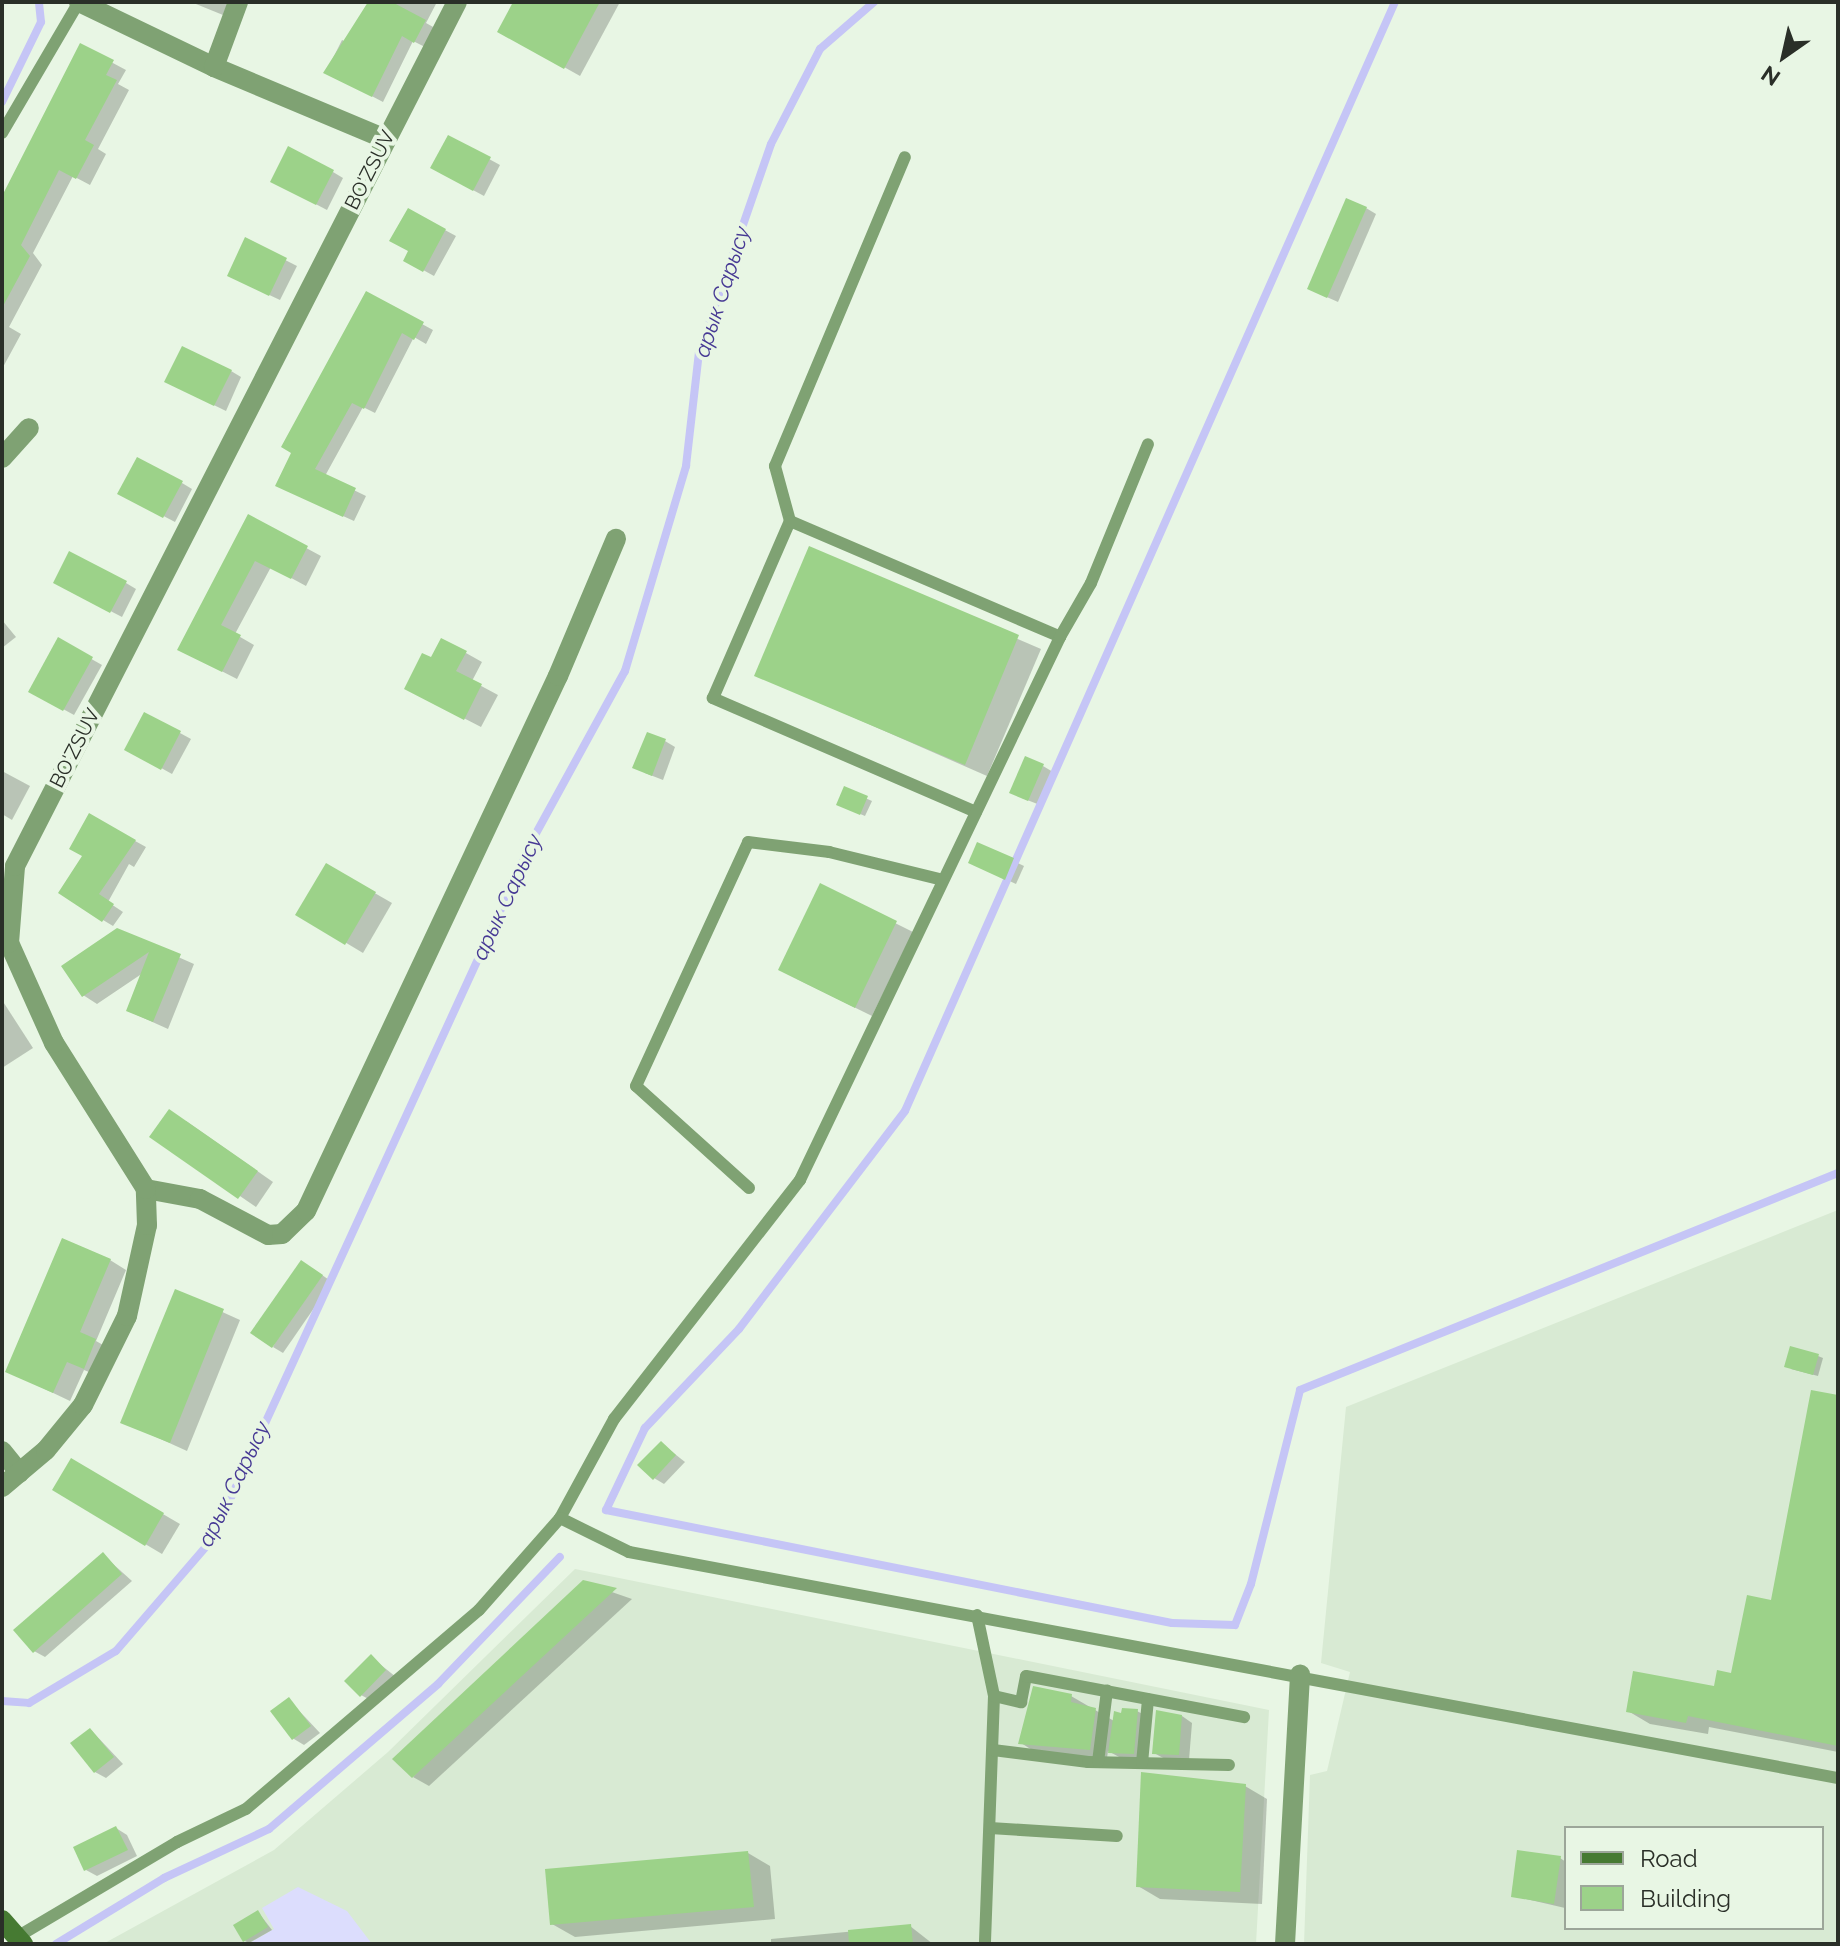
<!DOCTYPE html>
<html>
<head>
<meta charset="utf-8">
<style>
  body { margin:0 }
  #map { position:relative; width:1840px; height:1946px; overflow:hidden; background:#e8f6e4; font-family:Raleway,sans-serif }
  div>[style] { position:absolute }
  .built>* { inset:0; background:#d8ead3 }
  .green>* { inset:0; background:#dcddfd }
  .shadow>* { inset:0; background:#0003 }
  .stream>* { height:8px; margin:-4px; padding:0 4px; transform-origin:4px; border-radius:4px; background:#c5c5f6 }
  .building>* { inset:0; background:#9cd289 }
  .service>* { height:12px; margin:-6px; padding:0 6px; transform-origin:6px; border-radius:6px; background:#7fa273 }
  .minor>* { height:20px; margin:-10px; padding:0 10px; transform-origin:10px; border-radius:10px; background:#7fa273 }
  .secondary>* { height:20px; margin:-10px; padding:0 10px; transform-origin:10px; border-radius:10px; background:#467a32 }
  span { translate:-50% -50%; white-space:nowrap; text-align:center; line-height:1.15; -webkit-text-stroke:8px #e8f6e4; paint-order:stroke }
  .street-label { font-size:20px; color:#2a2f28 }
  .water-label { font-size:22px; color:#463994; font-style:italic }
  .frame { position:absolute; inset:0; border:4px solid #2a2f28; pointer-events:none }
  .legend { position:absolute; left:1564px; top:1826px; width:260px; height:104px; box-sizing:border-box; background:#e8f6e4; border:2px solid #9ca699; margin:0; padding:10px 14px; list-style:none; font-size:24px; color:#2a2f28 }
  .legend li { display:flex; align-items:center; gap:16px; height:40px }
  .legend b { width:40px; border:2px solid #9ca699 }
  .north { position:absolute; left:1744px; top:16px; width:80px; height:80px; -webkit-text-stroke:6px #e8f6e4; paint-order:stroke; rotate:214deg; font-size:22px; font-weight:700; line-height:32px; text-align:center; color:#2a2f28 }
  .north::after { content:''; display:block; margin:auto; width:28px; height:36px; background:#2a2f28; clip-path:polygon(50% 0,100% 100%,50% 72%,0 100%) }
</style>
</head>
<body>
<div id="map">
  <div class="built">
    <div style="clip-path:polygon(evenodd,1838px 1210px,1838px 1944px,1304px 1944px,1310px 1775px,1327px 1771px,1350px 1672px,1321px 1663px,1346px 1407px,1838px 1210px,1566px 1828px,1822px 1828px,1822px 1928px,1566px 1928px,1566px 1828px)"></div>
    <div style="clip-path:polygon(575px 1569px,1269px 1710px,1256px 1944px,103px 1944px,274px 1850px,388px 1752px)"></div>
  </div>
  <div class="green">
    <div style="clip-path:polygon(298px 1887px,347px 1911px,372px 1944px,248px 1944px,274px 1929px,262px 1908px)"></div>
  </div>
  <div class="shadow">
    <div style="clip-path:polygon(191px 2px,228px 2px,223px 15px)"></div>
    <div style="clip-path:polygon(373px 2px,437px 2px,426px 23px,435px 28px,425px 47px,413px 41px,383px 102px,326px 72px,342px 40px,348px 43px)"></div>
    <div style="clip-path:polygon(516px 2px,620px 2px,580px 76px,500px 31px)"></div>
    <div style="clip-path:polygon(81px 46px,126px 70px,118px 84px,129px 90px,98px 149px,106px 154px,90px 185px,73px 176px,33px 253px,42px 265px,9px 327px,21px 334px,2px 369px,2px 208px)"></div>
    <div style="clip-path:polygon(449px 137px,500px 165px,484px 196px,432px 168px)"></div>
    <div style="clip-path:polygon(333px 172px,343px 178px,327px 210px,283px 187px)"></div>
    <div style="clip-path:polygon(1366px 208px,1376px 214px,1338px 302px,1320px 294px)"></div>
    <div style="clip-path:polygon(408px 210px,456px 236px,434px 276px,405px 260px,410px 250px)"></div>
    <div style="clip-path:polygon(246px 240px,297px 266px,280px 300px,240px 281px)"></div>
    <div style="clip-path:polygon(367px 294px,433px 330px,426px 344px,414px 337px,375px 413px,363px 407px,325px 476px,366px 496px,354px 521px,288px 491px)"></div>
    <div style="clip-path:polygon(231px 371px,241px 377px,226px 411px,177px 387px)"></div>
    <div style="clip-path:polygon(182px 483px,192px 489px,175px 522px,131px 499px)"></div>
    <div style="clip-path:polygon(249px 517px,321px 556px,306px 586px,271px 567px,235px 634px,254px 645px,237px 679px,194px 657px)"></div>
    <div style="clip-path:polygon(810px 549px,1041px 649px,987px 776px,757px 675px)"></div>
    <div style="clip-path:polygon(126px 583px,136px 589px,122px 617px,66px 588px)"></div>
    <div style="clip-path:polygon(2px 620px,16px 637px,2px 648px)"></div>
    <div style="clip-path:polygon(58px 640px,102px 665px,74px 715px,30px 691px)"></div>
    <div style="clip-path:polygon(466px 653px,482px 662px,472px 681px,498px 695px,481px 727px,423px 697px,432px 660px)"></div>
    <div style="clip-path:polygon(145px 714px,191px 739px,172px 774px,127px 749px)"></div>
    <div style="clip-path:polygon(665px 741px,675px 747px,663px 780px,645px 773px)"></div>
    <div style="clip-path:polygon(1043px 766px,1053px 772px,1040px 805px,1022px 798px)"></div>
    <div style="clip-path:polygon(2px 771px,30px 786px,12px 820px,2px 814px)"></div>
    <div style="clip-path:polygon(845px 789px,872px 801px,865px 816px,843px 807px)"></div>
    <div style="clip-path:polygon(90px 816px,146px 847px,134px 867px,129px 864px,108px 902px,123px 912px,113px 926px,103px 920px,85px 855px)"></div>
    <div style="clip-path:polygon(978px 844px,1024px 866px,1016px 884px,981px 868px)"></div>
    <div style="clip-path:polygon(326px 865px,392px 903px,363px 953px,298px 914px)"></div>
    <div style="clip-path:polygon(821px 886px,913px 932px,872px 1016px,797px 979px)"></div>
    <div style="clip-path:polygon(117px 930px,194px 964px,168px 1029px,128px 1011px,143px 973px,97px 1004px,83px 995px)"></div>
    <div style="clip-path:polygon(2px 1000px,33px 1048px,2px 1068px)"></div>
    <div style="clip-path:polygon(186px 1121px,273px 1182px,256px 1207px,152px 1136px)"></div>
    <div style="clip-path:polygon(110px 1260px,126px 1270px,96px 1341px,112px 1350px,101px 1377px,84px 1370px,70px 1401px,7px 1371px)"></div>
    <div style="clip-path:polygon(312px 1268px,332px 1282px,283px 1353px,273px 1347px)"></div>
    <div style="clip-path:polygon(176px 1291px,240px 1320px,187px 1451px,123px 1422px)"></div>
    <div style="clip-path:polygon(1818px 1356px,1823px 1358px,1818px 1376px,1791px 1369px)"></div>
    <div style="clip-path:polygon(1838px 1397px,1838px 1752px,1709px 1727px,1708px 1734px,1650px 1724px,1628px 1711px,1715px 1688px,1733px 1676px,1773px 1602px)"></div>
    <div style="clip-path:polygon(661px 1443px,685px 1462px,664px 1484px,654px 1478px)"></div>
    <div style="clip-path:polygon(72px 1461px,180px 1524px,162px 1554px,54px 1490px)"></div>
    <div style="clip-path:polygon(103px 1555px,132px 1581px,45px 1657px,34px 1651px)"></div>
    <div style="clip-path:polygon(583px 1582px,632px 1599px,429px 1786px,413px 1777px)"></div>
    <div style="clip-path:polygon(371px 1657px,396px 1677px,372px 1701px,361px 1695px)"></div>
    <div style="clip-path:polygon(1071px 1696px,1114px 1721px,1137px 1711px,1148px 1717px,1144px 1759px,1121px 1758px,1108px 1751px,1107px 1758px,1037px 1753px,1021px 1743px)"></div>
    <div style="clip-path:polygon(289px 1700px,320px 1733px,304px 1745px,294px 1739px)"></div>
    <div style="clip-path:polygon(1182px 1716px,1192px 1723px,1189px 1760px,1165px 1759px,1154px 1753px)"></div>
    <div style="clip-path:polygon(91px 1730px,123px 1764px,106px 1778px,95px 1772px)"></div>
    <div style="clip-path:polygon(1245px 1786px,1267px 1799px,1262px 1904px,1160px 1899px,1138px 1886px)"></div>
    <div style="clip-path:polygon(116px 1828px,127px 1835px,137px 1856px,97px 1876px,86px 1870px)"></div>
    <div style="clip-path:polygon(748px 1853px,770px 1866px,775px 1919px,575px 1937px,552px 1924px)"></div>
    <div style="clip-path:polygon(1560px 1858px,1566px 1862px,1565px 1908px,1513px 1896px)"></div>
    <div style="clip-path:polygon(258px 1912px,272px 1930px,249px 1943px,245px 1941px)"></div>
    <div style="clip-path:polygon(910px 1926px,933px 1944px,771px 1944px,771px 1939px)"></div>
  </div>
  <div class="stream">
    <div style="left:1395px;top:2px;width:1212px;rotate:113.84deg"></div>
    <div style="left:905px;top:1111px;width:274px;rotate:127.3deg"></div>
    <div style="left:739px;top:1329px;width:137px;rotate:133.5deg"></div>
    <div style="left:645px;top:1428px;width:91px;rotate:115.4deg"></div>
    <div style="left:606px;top:1510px;width:577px;rotate:11.29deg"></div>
    <div style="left:1172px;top:1623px;width:63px;rotate:1.8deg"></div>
    <div style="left:1235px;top:1625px;width:44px;rotate:-68.7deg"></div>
    <div style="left:1251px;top:1584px;width:200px;rotate:-75.8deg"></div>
    <div style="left:1300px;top:1390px;width:580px;rotate:-21.97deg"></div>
    <div style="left:2px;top:102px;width:89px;rotate:-64deg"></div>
    <div style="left:41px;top:22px;width:20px;rotate:-96deg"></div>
    <div style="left:2px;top:1701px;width:27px;rotate:4deg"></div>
    <div style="left:29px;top:1703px;width:101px;rotate:-30.9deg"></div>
    <div style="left:116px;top:1651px;width:145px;rotate:-49.2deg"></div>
    <div style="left:211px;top:1541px;width:775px;rotate:-65.35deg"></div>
    <div style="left:534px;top:837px;width:189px;rotate:-61.3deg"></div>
    <div style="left:625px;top:671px;width:214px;rotate:-73.4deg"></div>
    <div style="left:686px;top:466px;width:115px;rotate:-83.5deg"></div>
    <div style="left:699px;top:352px;width:220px;rotate:-70.9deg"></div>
    <div style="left:771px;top:144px;width:107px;rotate:-62.7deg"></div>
    <div style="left:820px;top:49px;width:72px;rotate:-41deg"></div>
    <div style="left:56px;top:1944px;width:127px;rotate:-31.4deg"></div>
    <div style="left:164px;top:1878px;width:116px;rotate:-25deg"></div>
    <div style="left:269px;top:1829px;width:223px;rotate:-40.6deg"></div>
    <div style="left:438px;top:1684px;width:176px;rotate:-46.2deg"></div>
  </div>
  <div class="building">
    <div style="clip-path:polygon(368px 2px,392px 2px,426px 20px,414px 43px,402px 36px,372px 97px,323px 73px)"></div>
    <div style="clip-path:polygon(513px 2px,600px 2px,564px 69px,497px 32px)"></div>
    <div style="clip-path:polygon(80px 43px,114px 60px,106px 75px,117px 80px,85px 140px,94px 145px,76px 179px,59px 170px,21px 245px,30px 256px,2px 308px,2px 196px)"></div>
    <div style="clip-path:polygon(448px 135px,491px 157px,473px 191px,430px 168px)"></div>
    <div style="clip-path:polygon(288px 146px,334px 170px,316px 205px,270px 182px)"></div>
    <div style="clip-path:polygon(1346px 198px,1367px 207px,1327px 298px,1307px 289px)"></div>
    <div style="clip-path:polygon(408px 208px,446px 229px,423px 272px,403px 261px,408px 251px,389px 241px)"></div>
    <div style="clip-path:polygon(245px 237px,287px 258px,269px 296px,227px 276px)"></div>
    <div style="clip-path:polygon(366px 291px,424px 322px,414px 340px,402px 333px,364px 409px,352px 403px,315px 469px,356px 488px,343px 517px,275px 486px,291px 453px,281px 447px)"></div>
    <div style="clip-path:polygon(182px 346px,232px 370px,214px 406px,164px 382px)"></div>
    <div style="clip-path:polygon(137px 457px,183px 481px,163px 518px,117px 494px)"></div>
    <div style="clip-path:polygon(248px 514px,308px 546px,291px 579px,255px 561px,221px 625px,241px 635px,222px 672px,177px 650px)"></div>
    <div style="clip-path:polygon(809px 546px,1019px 635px,965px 765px,754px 676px)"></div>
    <div style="clip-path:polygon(69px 551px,127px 581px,110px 613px,53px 583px)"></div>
    <div style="clip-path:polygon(58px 637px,93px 657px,63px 711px,28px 692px)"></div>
    <div style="clip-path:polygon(441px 638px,467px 651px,456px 671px,482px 684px,464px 720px,404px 689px,422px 653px,431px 657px)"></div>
    <div style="clip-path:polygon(144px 712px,181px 731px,161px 770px,124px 750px)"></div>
    <div style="clip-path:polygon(647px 732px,666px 739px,652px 776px,632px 768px)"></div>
    <div style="clip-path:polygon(1025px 756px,1044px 764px,1028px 801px,1009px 793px)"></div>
    <div style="clip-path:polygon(844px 786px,868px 796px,860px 815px,836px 805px)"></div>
    <div style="clip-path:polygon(89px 813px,136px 840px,99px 894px,114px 904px,102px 922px,58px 893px,82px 856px,69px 849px)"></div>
    <div style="clip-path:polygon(977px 842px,1014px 858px,1005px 880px,968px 863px)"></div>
    <div style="clip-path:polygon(326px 863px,376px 892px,345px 945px,295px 915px)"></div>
    <div style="clip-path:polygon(820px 883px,897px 921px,855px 1008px,778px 970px)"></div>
    <div style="clip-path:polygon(117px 928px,181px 954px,153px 1022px,126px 1011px,149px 952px,82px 997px,61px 966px)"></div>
    <div style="clip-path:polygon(169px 1109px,258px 1171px,238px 1199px,149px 1137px)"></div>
    <div style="clip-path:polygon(62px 1238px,111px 1259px,80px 1332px,96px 1339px,84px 1369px,67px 1362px,53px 1393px,5px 1372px)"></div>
    <div style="clip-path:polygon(301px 1260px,323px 1275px,272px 1348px,250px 1333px)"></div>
    <div style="clip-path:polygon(175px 1289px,224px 1309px,170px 1443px,120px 1423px)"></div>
    <div style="clip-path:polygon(1790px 1346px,1819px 1354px,1813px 1375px,1784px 1367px)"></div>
    <div style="clip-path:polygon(1811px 1390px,1838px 1395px,1838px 1746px,1688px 1716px,1686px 1723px,1626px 1712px,1633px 1671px,1714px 1686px,1717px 1670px,1731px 1673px,1747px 1595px,1771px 1600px)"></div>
    <div style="clip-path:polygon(661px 1441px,676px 1455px,653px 1480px,637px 1465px)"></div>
    <div style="clip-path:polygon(71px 1458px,164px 1513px,145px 1546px,52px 1490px)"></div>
    <div style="clip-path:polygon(103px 1552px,122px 1574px,33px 1653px,13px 1630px)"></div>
    <div style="clip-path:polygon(583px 1580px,617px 1588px,412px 1778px,392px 1759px)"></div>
    <div style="clip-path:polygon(371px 1654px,386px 1670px,360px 1697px,344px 1681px)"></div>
    <div style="clip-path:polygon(1033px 1686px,1072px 1694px,1071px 1702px,1096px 1708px,1090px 1750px,1018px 1744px)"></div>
    <div style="clip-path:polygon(289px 1697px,311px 1726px,292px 1740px,270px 1711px)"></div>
    <div style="clip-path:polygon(1122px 1708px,1138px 1709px,1134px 1754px,1108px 1753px,1114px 1711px,1121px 1713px)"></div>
    <div style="clip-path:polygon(1156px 1710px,1182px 1715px,1179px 1755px,1152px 1754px)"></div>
    <div style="clip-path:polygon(90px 1728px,114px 1757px,94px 1773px,70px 1743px)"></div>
    <div style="clip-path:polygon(1141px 1772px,1246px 1784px,1240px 1892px,1136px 1887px)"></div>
    <div style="clip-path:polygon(116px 1826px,128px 1850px,84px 1871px,73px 1847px)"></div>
    <div style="clip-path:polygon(1517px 1850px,1561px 1856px,1554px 1904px,1511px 1897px)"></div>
    <div style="clip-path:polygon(748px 1851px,754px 1907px,550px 1925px,545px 1869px)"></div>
    <div style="clip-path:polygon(258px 1910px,268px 1927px,243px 1942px,233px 1925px)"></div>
    <div style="clip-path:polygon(911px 1924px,913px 1944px,849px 1944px,848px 1930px)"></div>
  </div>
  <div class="service">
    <div style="left:2px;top:133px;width:152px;rotate:-59.6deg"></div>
    <div style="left:790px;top:521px;width:57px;rotate:-105.3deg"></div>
    <div style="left:775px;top:466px;width:335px;rotate:-67.2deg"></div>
    <div style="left:976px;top:812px;width:287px;rotate:-156.6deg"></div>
    <div style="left:713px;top:698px;width:193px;rotate:-66.5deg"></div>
    <div style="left:790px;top:521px;width:294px;rotate:23.2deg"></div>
    <div style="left:749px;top:1188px;width:152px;rotate:-137.9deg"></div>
    <div style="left:636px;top:1086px;width:268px;rotate:-65.3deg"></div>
    <div style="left:748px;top:842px;width:82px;rotate:7deg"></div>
    <div style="left:829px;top:852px;width:117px;rotate:13.8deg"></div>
    <div style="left:560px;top:1518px;width:113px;rotate:-61.4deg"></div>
    <div style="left:614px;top:1419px;width:303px;rotate:-52.1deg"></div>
    <div style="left:800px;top:1180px;width:602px;rotate:-64.41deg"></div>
    <div style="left:1060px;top:637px;width:62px;rotate:-60.1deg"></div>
    <div style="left:1091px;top:583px;width:150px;rotate:-67.7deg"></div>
    <div style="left:977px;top:1615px;width:83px;rotate:78.1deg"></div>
    <div style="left:994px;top:1696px;width:248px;rotate:92.1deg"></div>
    <div style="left:994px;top:1696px;width:28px;rotate:13deg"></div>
    <div style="left:1021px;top:1702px;width:26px;rotate:-79deg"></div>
    <div style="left:1026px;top:1676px;width:222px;rotate:10.7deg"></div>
    <div style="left:993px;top:1750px;width:96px;rotate:7.2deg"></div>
    <div style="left:1088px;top:1762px;width:141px;rotate:1.2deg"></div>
    <div style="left:1098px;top:1762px;width:72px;rotate:-82.8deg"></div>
    <div style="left:1142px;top:1763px;width:64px;rotate:-84.6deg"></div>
    <div style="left:990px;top:1828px;width:127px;rotate:3.6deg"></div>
    <div style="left:17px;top:1937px;width:186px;rotate:-30.7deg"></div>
    <div style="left:177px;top:1842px;width:76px;rotate:-25.6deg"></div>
    <div style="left:246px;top:1809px;width:306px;rotate:-40.5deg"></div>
    <div style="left:479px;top:1610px;width:123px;rotate:-48.6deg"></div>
    <div style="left:560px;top:1518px;width:77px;rotate:26.2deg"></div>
    <div style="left:629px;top:1552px;width:1230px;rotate:10.59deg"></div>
  </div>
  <div class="minor">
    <div style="left:79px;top:2px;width:150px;rotate:25.7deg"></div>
    <div style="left:214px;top:67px;width:186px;rotate:22.8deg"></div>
    <div style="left:214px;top:67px;width:69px;rotate:-69.7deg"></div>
    <div style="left:2px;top:458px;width:40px;rotate:-48deg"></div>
    <div style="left:146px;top:1189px;width:55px;rotate:10.5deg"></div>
    <div style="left:200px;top:1199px;width:77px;rotate:27.9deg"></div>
    <div style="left:268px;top:1235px;width:14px;rotate:-4deg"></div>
    <div style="left:282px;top:1234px;width:33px;rotate:-44deg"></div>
    <div style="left:306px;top:1211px;width:591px;rotate:-64.78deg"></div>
    <div style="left:558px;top:676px;width:149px;rotate:-67.1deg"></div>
    <div style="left:2px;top:1451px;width:28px;rotate:51deg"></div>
    <div style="left:2px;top:1487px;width:57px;rotate:-40.1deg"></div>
    <div style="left:46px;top:1450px;width:58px;rotate:-50.6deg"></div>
    <div style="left:83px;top:1405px;width:99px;rotate:-63.7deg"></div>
    <div style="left:127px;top:1316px;width:93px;rotate:-77.6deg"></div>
    <div style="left:147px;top:1225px;width:36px;rotate:-92deg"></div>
    <div style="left:146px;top:1189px;width:173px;rotate:-122.2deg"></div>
    <div style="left:54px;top:1043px;width:110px;rotate:-114.2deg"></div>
    <div style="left:9px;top:943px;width:77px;rotate:-85.5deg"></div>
    <div style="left:15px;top:866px;width:970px;rotate:-62.91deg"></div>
    <div style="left:1285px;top:1944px;width:270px;rotate:-86.8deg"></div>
  </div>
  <div class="secondary">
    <div style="left:2px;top:1920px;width:32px;rotate:49deg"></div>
  </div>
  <div class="street-label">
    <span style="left:370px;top:170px;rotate:-63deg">BO'ZSUV</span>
    <span style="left:75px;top:748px;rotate:-63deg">BO'ZSUV</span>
  </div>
  <div class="water-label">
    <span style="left:722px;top:292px;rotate:-72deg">арык Сарысу</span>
    <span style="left:507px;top:897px;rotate:-65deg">арык Сарысу</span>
    <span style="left:234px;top:1484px;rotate:-64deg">арык Сарысу</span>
  </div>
  <div class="frame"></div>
  <ul class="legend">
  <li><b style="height:10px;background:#467a32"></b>Road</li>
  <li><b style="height:22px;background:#9cd289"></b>Building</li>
  </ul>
  <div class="north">N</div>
</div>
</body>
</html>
